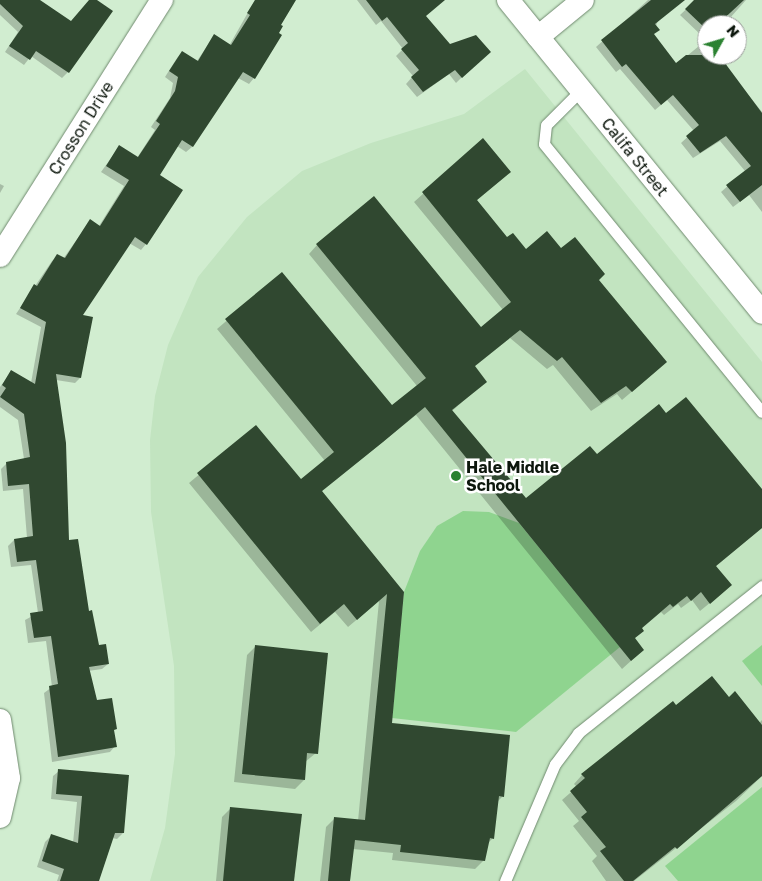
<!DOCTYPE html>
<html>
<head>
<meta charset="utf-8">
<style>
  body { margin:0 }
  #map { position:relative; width:762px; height:881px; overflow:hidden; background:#d1edd0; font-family:"Golos Text",sans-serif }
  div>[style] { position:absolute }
  .built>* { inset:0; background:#c2e4c0 }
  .green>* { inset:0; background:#8fd48f }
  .shadow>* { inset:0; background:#0003 }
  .building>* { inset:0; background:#304830 }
  .roads { filter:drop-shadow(0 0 1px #6f896e) drop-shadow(0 0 1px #6f896e) }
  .service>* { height:11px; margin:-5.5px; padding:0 5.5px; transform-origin:5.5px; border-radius:5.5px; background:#fff }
  .minor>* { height:22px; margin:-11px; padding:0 11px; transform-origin:11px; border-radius:11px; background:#fff }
  .dots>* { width:14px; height:14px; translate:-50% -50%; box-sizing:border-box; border:2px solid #fff; border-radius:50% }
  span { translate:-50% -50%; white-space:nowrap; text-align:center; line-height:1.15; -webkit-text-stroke:5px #fff; paint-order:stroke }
  .street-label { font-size:16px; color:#0d170d }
  .poi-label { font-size:16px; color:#0d170d; font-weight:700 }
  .left { translate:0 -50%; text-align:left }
  .north { position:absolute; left:697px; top:15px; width:50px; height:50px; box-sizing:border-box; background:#fff; border:1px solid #9ea29e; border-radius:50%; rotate:51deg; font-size:14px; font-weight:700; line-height:20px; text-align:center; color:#0d170d }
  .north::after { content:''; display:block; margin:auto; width:18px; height:22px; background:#2b8231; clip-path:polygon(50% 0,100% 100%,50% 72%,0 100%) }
</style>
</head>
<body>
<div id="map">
  <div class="built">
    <div style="clip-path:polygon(525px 69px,762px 362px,762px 881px,150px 881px,165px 828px,175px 754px,174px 666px,151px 512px,150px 440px,155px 396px,168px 345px,198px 277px,247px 217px,302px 171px,371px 143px,464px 114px)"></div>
  </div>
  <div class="green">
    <div style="clip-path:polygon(463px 511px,489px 512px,519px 523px,620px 647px,516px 732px,392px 718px,404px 592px,420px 551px,437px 526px)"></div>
    <div style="clip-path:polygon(762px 645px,762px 686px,742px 661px)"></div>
    <div style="clip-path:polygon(762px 787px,762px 881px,678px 881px,665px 866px)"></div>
  </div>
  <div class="shadow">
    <div style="clip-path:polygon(0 0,34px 0,71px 22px,90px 0,94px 0,68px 72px,62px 78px,31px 56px,24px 65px,5px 52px,18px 32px,0 15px)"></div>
    <div style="clip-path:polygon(255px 0,295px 0,279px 26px,254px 78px,249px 84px,238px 78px,192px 147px,186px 152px,177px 146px,158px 175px,146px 244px,141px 250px,129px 243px,81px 316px,80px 378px,75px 383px,56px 380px,68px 542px,98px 646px,108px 664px,102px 669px,88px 671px,96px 702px,115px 746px,110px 752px,52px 762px,44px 693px,52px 687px,46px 641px,28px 643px,25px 620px,38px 613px,31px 565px,11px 567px,8px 546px,14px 540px,27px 538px,23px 489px,3px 491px,1px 469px,7px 463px,24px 459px,18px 420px,0 407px,0 387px,11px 372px,31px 383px,41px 327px,16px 314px,52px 261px,58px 256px,63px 259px,90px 221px,99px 226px,124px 186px,101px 172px,119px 147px,137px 158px,155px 130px,151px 127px,170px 98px,173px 83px,165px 77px,177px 58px,182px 52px,197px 61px,214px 36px,229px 46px)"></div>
    <div style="clip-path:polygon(357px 0,439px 0,425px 16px,449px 46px,489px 51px,456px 83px,449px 74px,417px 97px,406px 84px,413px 76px,396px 56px,403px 49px,381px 21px,376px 25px)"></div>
    <div style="clip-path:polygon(648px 0,665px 0,653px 35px,676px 65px,705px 41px,707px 55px,716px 55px,762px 112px,762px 212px,749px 195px,733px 207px,721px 192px,745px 171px,720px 141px,693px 158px,681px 143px,694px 131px,667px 100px,655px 110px,620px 69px,616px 72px,596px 47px)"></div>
    <div style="clip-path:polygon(696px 0,746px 0,730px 18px,727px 14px,716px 25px,707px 25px,707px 33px,703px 37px,680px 15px)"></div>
    <div style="clip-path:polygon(483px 140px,510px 172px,476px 201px,507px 239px,526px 250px,561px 250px,598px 280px,656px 371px,622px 400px,617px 394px,591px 411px,553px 365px,547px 369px,510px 338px,474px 367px,485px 382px,452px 411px,526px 499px,666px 415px,762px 491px,762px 528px,715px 567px,722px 593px,700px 611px,692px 600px,681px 608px,678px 604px,664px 615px,661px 612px,641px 629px,634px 639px,643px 650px,622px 669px,416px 415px,321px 492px,403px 593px,390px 725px,503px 796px,497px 802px,493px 838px,487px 844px,484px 860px,475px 869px,392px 860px,393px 853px,353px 849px,350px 881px,320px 881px,326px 827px,334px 819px,358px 821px,379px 601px,348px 627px,335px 612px,311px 632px,189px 483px,256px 427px,300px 481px,325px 461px,217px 329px,282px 273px,392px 407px,417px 386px,309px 254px,317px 245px,481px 328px,503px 310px,414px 202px)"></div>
    <div style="clip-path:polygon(0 184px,4px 186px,0 193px)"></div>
    <div style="clip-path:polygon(256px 646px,316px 753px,305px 762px,304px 780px,295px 789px,234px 782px,247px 655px)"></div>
    <div style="clip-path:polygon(729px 698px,759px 723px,762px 720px,762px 776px,736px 801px,634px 881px,606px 881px,592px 861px,597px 856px,573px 826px,579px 821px,562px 800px,577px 787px,574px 784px,582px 775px,676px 706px)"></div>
    <div style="clip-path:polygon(59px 771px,123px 833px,117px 839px,112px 838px,98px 881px,57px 881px,59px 875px,37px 867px,45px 842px,51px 836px,73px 843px,77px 802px,51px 799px,53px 776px)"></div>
    <div style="clip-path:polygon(231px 808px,293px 881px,216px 881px,222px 817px)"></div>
  </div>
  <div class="building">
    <div style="clip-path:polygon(0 0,40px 0,71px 21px,89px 0,97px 0,113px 11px,69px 73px,36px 51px,30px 60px,9px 46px,23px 26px,0 4px)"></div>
    <div style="clip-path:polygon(255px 0,296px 0,281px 25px,283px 26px,279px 33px,282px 35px,255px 79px,243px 72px,193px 147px,182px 140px,160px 175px,183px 190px,147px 245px,135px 237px,83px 315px,93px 317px,81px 378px,56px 374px,66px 443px,69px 540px,78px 539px,89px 611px,92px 610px,99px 645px,106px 644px,109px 664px,89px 667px,97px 700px,112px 698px,117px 729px,114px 730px,117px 747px,58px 757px,49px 686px,58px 684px,51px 636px,34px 638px,30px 613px,43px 611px,36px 560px,17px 562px,14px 539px,33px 536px,29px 484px,8px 486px,6px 462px,30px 457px,24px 414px,0 397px,6px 388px,2px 385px,11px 370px,35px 384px,46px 322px,20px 308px,34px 284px,37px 286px,57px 254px,65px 258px,90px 219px,100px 226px,129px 180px,106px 166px,119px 145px,138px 157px,160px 124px,156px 121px,175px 91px,178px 77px,169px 71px,182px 51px,198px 61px,214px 34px,231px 45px,250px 15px,247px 13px)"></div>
    <div style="clip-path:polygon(366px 0,445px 0,426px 16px,450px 44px,476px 35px,491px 52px,462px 78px,455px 70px,423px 92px,411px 77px,419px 70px,401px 49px,408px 43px,387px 17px,382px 21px)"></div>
    <div style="clip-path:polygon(651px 0,685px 0,655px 24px,660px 30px,654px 34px,676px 63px,686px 55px,719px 55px,762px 113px,762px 185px,740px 202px,726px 185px,751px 166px,726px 136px,700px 153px,686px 136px,699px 125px,673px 95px,661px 105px,626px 64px,622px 67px,601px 40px)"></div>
    <div style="clip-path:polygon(694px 0,744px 0,717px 25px,707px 25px,707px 30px,685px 9px)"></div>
    <div style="clip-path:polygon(483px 138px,511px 172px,477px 200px,507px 237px,513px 233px,526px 249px,547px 231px,561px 248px,575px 237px,605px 274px,599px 280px,667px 362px,632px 392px,626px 386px,601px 403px,562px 357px,557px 361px,520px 330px,475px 366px,487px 382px,452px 410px,526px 498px,590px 446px,597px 454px,659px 404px,666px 413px,686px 397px,762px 489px,762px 528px,716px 566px,732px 585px,710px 604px,701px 592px,691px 601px,687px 596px,673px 607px,670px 604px,642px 628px,644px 631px,635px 638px,644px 650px,631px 661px,425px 407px,383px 442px,322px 491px,404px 592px,392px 723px,510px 735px,504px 797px,499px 796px,494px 839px,490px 838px,485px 861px,400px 852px,401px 845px,355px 840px,350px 881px,328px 881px,334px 817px,365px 820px,387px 594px,357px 620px,344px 604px,320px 624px,197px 473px,256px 425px,301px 479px,334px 452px,225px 319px,282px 272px,392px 405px,426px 378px,316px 244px,374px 196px,481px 327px,511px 302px,422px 192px)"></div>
    <div style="clip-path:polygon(255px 645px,328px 653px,318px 754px,307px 753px,305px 780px,242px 774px)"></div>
    <div style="clip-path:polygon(712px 676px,729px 697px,735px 691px,762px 725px,762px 776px,677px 849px,675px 847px,633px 881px,624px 881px,600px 851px,606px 847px,581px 817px,587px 812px,570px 791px,585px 778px,581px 774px,673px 701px,676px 705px)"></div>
    <div style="clip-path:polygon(58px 769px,129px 775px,124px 833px,115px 833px,99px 881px,60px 881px,64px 869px,42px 861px,51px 834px,78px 843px,82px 796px,56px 794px)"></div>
    <div style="clip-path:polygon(230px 807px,302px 814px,294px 881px,223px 881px)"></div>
  </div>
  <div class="roads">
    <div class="service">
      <div style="left:581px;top:90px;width:49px;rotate:135deg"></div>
      <div style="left:546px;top:125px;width:19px;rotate:96deg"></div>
      <div style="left:544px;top:144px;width:345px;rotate:50.9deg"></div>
      <div style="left:505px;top:881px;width:127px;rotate:-66.9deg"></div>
      <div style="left:555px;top:764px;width:39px;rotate:-53deg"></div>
      <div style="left:578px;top:733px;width:236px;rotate:-38.6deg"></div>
    </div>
    <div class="minor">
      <div style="left:508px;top:0;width:403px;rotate:50.9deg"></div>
      <div style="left:538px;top:37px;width:58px;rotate:-39.4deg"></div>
      <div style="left:0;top:256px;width:303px;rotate:-57.7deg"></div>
      <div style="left:0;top:720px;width:59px;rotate:81.2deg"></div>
      <div style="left:9px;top:778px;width:40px;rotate:103deg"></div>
    </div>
  </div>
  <div class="dots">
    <div style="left:456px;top:476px;background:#2b8231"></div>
  </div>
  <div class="street-label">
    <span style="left:81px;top:128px;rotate:-58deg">Crosson Drive</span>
    <span style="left:635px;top:157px;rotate:51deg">Califa Street</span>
  </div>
  <div class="poi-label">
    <span class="left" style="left:466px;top:476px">Hale Middle<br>School</span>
  </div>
  <div class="north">N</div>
</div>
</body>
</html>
